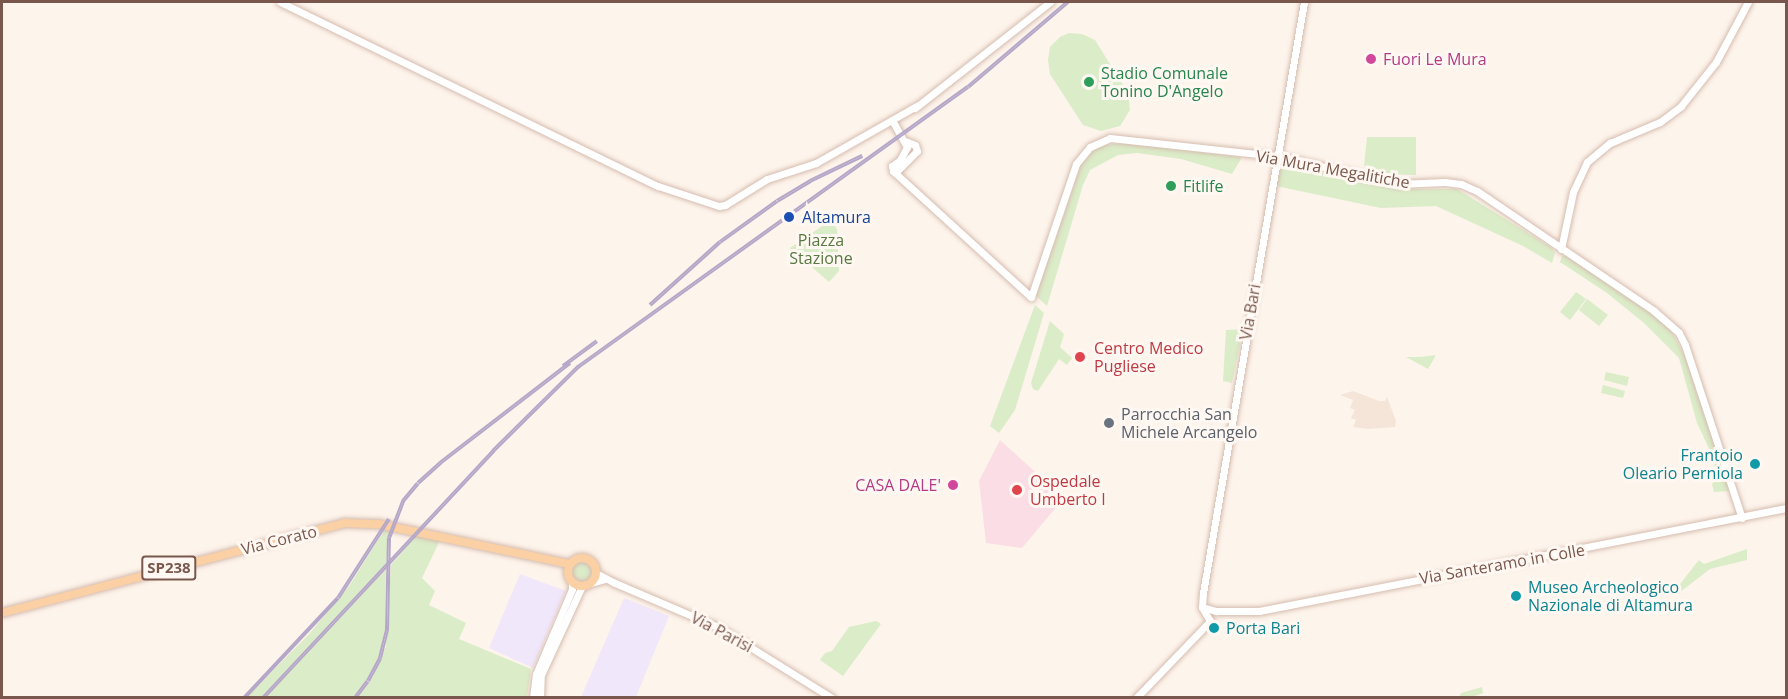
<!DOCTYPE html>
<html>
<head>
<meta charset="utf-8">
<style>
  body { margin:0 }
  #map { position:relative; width:1788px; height:699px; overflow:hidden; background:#fdf4eb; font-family:"Open Sans",sans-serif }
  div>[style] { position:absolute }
  .residential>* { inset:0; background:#f5e5d9 }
  .education>* { inset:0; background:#f1e7fa }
  .medical>* { inset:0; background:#fbdee5 }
  .green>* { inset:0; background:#dbecc8 }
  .round { border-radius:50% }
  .roads { filter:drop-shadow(0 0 2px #d6bcaf) drop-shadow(0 0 2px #d6bcaf) }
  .secondary>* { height:7px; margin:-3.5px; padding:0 3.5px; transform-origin:3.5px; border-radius:3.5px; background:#fff }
  .primary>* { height:8px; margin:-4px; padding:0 4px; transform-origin:4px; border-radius:4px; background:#fbd0a4 }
  .primary>.ring { margin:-4px; padding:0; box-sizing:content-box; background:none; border:8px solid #fbd0a4; border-radius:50% }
  .rail>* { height:4px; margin-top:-2px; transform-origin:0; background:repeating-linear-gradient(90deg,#fff8f2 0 4.5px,#b5a7c8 0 9px); box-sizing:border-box; border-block:2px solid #b5a7c8 }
  .dots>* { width:16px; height:16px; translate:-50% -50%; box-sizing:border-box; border:3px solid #fff8f2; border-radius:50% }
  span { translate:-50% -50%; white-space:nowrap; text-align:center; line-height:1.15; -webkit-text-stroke:6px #fff8f2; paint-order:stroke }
  .shield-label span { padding:2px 4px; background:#fff8f2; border:2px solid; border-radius:4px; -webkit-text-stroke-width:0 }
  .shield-label { font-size:15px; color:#79574d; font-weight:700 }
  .hotel-label { font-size:16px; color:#b23c85 }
  .left { translate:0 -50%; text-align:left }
  .right { translate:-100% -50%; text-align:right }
  .leisure-label { font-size:16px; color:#27864d }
  .street-label { font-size:16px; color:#79574d }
  .transit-label { font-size:16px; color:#164399 }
  .park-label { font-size:16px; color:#587941 }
  .health-label { font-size:16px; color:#be3a42 }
  .worship-label { font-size:16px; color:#5b616d }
  .culture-label { font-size:16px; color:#0d838f }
  .frame { position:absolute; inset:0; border:3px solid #79574d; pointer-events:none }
</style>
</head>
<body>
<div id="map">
  <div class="residential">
    <div style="clip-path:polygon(1353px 391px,1379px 401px,1385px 401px,1387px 397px,1396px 421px,1395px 427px,1368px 429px,1353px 427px,1356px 420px,1351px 418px,1355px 410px,1350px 408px,1353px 400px,1340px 395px)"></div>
  </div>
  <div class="education">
    <div style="clip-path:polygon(520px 574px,566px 591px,533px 668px,489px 648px)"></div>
    <div style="clip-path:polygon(624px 598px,669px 616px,636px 697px,581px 697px)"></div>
  </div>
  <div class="medical">
    <div style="clip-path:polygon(1000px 440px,1064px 498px,1022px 548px,986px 543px,979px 481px)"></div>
  </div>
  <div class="green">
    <div style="clip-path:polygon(1069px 33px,1082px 34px,1095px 40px,1128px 93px,1130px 110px,1120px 126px,1101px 131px,1083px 125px,1050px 74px,1048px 60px,1050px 47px,1060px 37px)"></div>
    <div style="clip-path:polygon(1367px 137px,1416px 137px,1416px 175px,1385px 174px,1384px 176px,1370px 172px,1369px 167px,1364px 166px)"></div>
    <div style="clip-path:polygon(1128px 143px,1240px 157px,1241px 159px,1232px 174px,1181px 159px,1137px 153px,1118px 155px,1090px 170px,1083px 185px,1047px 306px,1036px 296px,1081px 165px,1094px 150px,1102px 145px)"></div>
    <div style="clip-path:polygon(1287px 165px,1324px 171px,1324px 175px,1382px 187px,1384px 185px,1401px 189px,1457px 189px,1552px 248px,1555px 253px,1552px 263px,1523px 246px,1436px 206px,1381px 208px,1276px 186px,1280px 166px)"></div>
    <div style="clip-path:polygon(831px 220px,837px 229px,839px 271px,829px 282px,790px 248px)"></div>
    <div style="clip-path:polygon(1566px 255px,1661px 320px,1671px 330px,1688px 362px,1730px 491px,1714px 492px,1712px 484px,1717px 479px,1713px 457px,1697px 423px,1679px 358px,1644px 323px,1607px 293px,1560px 262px,1562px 256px)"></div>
    <div style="clip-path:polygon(1576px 292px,1586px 299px,1570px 320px,1560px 312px)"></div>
    <div style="clip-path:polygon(1587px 299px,1608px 315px,1599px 326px,1579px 310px)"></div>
    <div style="clip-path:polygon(1035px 305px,1044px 313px,1015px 410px,999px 433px,990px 426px)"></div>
    <div style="clip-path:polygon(1050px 321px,1064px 334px,1060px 347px,1072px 358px,1067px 365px,1059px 359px,1038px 391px,1033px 389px,1031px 383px)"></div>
    <div style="clip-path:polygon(1243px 329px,1232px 383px,1223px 381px,1226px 330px)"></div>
    <div style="clip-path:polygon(1436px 355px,1428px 369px,1406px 357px,1420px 357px)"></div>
    <div style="clip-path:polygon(1606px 372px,1629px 377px,1627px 386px,1604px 380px)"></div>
    <div style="clip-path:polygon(1603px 385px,1625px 391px,1623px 398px,1601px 393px)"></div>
    <div style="clip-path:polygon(385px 529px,390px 530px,386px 565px,262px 697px,246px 698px,310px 633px,349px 586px)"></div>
    <div style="clip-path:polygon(417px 535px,440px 540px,422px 578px,435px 591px,429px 605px,466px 623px,459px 639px,531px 669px,527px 697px,358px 698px,373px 677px,386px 646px,391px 565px)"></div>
    <div style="clip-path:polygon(1747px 549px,1747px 560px,1710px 569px,1675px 596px,1673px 593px,1699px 560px,1704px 564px)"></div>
    <div class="round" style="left:572px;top:562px;width:20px;height:20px"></div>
    <div style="clip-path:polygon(386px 568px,385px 630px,382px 648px,376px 665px,360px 691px,353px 697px,265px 697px)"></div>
    <div style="clip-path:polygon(876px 621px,881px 624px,843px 676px,820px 660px,825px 653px,832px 651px,849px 627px)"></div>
    <div style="clip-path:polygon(1482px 687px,1483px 693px,1472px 697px,1459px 697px,1461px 693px)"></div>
  </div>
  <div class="roads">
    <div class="secondary">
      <div style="left:280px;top:2px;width:420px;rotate:26deg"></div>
      <div style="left:658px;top:186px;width:64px;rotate:18.2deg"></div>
      <div style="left:719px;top:206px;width:6px;rotate:-9deg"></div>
      <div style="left:725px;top:205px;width:49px;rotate:-31.8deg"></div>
      <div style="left:767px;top:179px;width:52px;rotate:-18.1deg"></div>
      <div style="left:816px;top:163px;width:117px;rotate:-29.6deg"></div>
      <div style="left:915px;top:108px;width:172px;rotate:-38.1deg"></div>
      <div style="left:892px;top:120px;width:31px;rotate:61deg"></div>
      <div style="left:907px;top:147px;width:15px;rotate:118deg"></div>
      <div style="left:900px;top:160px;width:10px;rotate:143deg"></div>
      <div style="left:892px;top:166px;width:5px;rotate:79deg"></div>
      <div style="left:893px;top:171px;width:187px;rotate:42.4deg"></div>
      <div style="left:1031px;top:297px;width:140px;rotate:-71.3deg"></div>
      <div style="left:1076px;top:164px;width:22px;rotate:-51deg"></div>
      <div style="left:1090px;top:147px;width:22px;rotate:-24deg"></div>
      <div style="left:1110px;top:138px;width:168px;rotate:6.2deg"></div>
      <div style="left:1277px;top:156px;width:124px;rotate:13deg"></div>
      <div style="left:1398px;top:184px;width:47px;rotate:-2.4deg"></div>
      <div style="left:1445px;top:182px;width:16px;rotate:7deg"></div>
      <div style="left:1461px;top:184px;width:17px;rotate:24deg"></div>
      <div style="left:1477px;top:191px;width:214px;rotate:34.1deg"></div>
      <div style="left:1654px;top:311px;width:33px;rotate:41deg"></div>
      <div style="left:1679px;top:333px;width:13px;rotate:63deg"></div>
      <div style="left:1685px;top:345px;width:182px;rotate:71.8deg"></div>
      <div style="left:895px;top:173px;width:31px;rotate:-45deg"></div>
      <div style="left:917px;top:151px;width:6px;rotate:-108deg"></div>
      <div style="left:915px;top:145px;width:11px;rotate:-158deg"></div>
      <div style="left:1561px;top:249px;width:58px;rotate:-78.1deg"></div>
      <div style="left:1573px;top:192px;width:33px;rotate:-65deg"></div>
      <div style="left:1587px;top:162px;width:30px;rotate:-40deg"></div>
      <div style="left:1610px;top:143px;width:54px;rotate:-22.8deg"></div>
      <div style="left:1660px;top:122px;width:26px;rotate:-37deg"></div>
      <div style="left:1681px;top:106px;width:56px;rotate:-51.5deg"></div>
      <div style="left:1716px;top:62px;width:68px;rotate:-61.9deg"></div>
      <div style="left:596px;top:573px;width:21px;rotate:28deg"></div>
      <div style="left:615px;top:583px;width:112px;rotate:23.1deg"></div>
      <div style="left:718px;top:627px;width:134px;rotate:31.9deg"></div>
      <div style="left:591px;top:583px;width:15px;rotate:-16deg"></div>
      <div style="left:1202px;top:607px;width:15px;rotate:16deg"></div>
      <div style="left:1216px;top:611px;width:43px"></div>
      <div style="left:1259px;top:611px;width:537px;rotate:-11.06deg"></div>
      <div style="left:533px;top:698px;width:24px;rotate:-83deg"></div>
      <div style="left:536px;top:674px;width:92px;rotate:-67deg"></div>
      <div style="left:572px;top:589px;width:7px;rotate:-90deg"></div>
      <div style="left:540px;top:698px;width:23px;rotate:-88deg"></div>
      <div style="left:541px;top:675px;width:98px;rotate:-65.3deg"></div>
      <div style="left:1136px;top:698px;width:107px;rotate:-46.1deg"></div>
      <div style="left:1210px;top:621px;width:16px;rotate:-120deg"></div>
      <div style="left:1202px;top:607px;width:14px;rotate:-86deg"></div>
      <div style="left:1203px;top:593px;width:600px;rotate:-80.3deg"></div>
    </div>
    <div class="primary">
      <div class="ring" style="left:568px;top:558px;width:20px;height:20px"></div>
      <div style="left:2px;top:613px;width:354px;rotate:-14.7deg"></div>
      <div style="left:344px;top:523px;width:34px;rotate:2deg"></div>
      <div style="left:378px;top:524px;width:196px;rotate:11.8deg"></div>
    </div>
  </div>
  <div class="rail">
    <div style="left:650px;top:305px;width:94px;rotate:-42deg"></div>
    <div style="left:720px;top:242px;width:70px;rotate:-35.7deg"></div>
    <div style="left:777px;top:201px;width:39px;rotate:-31deg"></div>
    <div style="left:810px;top:181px;width:58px;rotate:-25.7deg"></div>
    <div style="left:563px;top:366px;width:42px;rotate:-36.3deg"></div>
    <div style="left:244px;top:698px;width:137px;rotate:-46.8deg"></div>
    <div style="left:338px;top:598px;width:94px;rotate:-57.2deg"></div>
    <div style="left:263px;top:698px;width:338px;rotate:-47deg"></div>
    <div style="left:493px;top:451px;width:120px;rotate:-44.7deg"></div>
    <div style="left:578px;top:367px;width:480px;rotate:-35.7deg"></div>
    <div style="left:968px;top:87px;width:131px;rotate:-40.4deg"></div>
    <div style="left:355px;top:698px;width:21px;rotate:-53deg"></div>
    <div style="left:368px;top:681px;width:26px;rotate:-62deg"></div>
    <div style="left:380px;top:658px;width:29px;rotate:-76deg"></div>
    <div style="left:387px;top:630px;width:92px;rotate:-88.8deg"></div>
    <div style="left:389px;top:538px;width:40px;rotate:-69deg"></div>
    <div style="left:403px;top:501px;width:23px;rotate:-50deg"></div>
    <div style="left:418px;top:483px;width:30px;rotate:-42deg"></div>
    <div style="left:440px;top:463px;width:164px;rotate:-37.6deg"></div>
  </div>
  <div class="dots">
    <div style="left:1371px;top:59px;background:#d1479c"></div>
    <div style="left:1089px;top:82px;background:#2e9e5b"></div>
    <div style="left:1171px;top:186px;background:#2e9e5b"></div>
    <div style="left:789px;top:217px;background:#1a4fb4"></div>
    <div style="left:1080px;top:357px;background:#e0444e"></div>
    <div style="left:1109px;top:423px;background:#6b7280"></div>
    <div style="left:1755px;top:464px;background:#0f9aa8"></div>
    <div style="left:953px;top:485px;background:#d1479c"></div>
    <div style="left:1017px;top:490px;background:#e0444e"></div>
    <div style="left:1516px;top:596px;background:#0f9aa8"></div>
    <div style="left:1214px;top:628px;background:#0f9aa8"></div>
  </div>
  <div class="shield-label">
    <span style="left:169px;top:568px">SP238</span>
  </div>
  <div class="hotel-label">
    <span class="left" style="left:1383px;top:59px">Fuori Le Mura</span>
    <span class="right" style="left:941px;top:485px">CASA DALE'</span>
  </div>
  <div class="leisure-label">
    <span class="left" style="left:1101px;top:82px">Stadio Comunale<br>Tonino D'Angelo</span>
    <span class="left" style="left:1183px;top:186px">Fitlife</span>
  </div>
  <div class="street-label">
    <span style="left:1333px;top:169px;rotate:10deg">Via Mura Megalitiche</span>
    <span style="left:1250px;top:312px;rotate:-80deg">Via Bari</span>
    <span style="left:279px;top:540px;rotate:-14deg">Via Corato</span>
    <span style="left:1502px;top:564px;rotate:-10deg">Via Santeramo in Colle</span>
    <span style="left:722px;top:632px;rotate:28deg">Via Parisi</span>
  </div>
  <div class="transit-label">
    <span class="left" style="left:802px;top:217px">Altamura</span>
  </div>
  <div class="park-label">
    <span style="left:821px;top:249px">Piazza<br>Stazione</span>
  </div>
  <div class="health-label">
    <span class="left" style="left:1094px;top:357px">Centro Medico<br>Pugliese</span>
    <span class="left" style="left:1030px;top:490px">Ospedale<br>Umberto I</span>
  </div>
  <div class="worship-label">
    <span class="left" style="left:1121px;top:423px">Parrocchia San<br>Michele Arcangelo</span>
  </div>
  <div class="culture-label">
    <span class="right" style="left:1743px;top:464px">Frantoio<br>Oleario Perniola</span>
    <span class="left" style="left:1528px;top:596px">Museo Archeologico<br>Nazionale di Altamura</span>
    <span class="left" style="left:1226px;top:628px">Porta Bari</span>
  </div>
  <div class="frame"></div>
</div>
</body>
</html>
